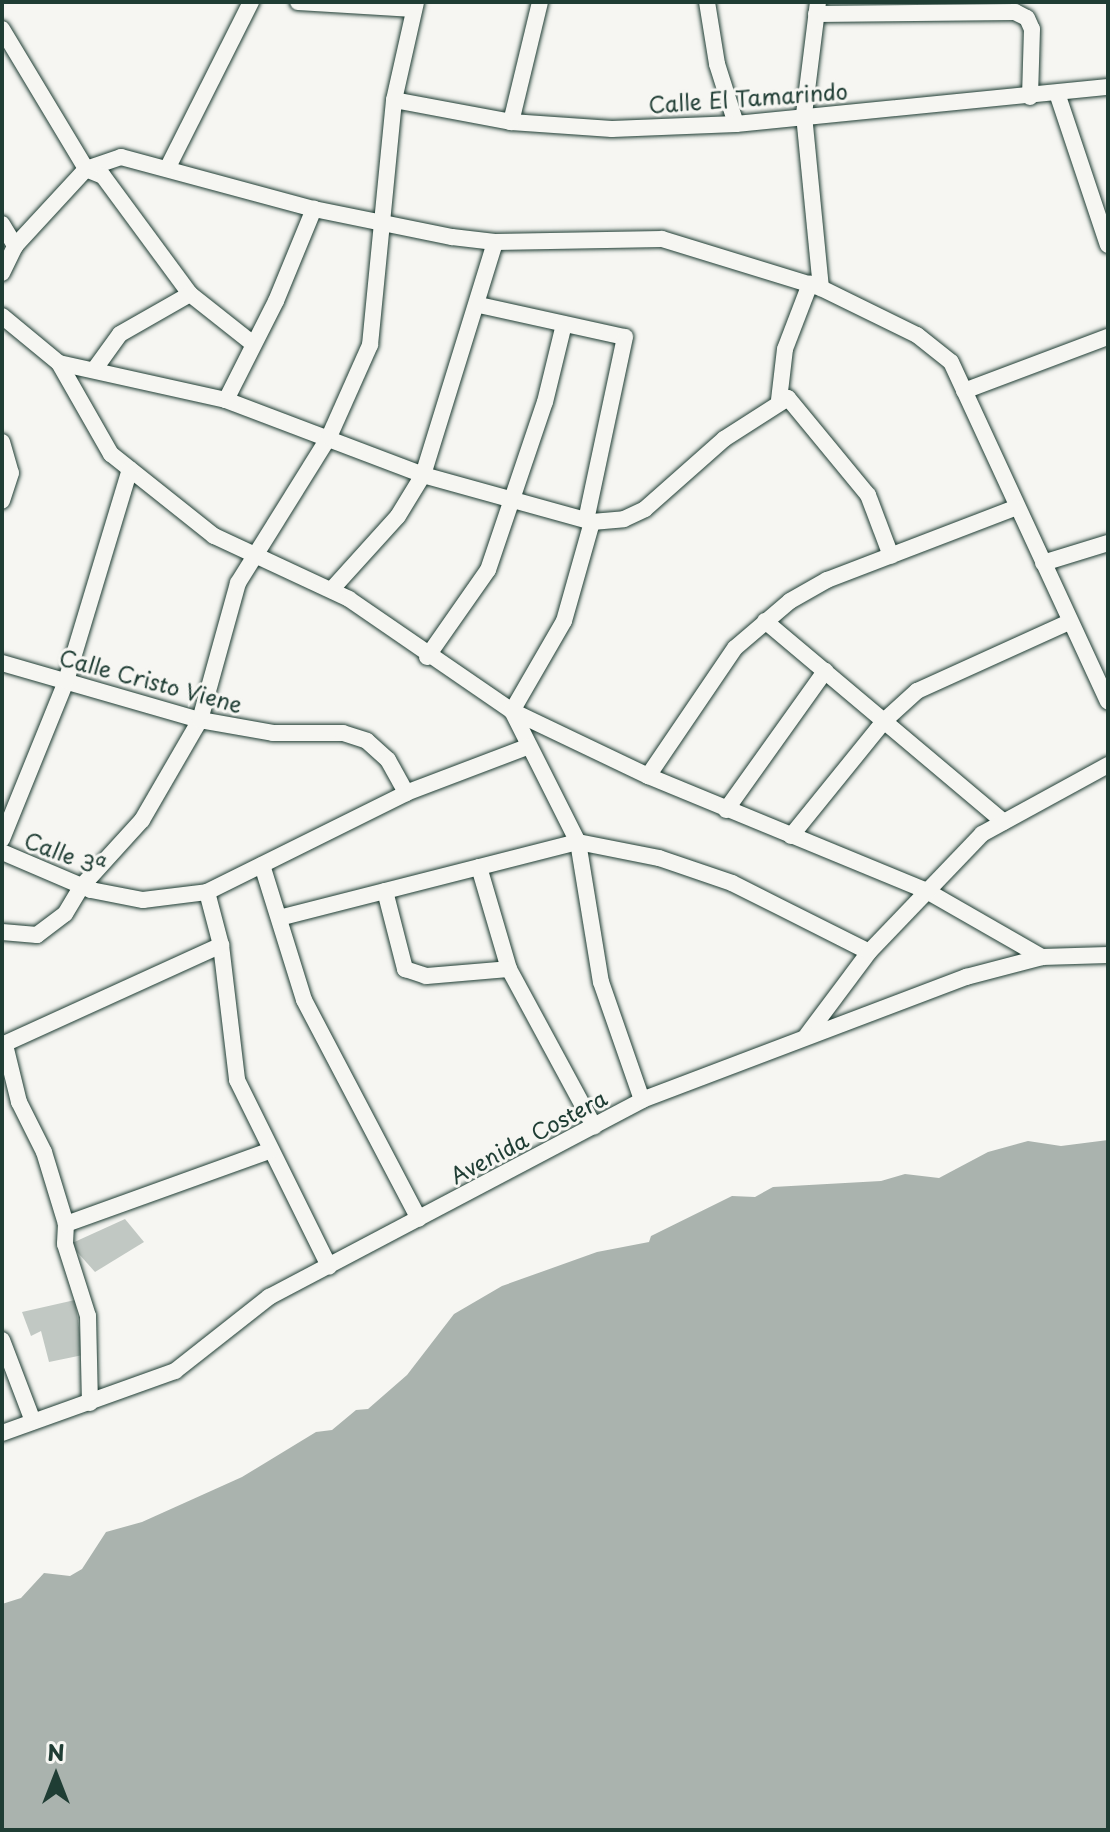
<!DOCTYPE html>
<html>
<head>
<meta charset="utf-8">
<style>
  body { margin:0 }
  #map { position:relative; width:1110px; height:1832px; overflow:hidden; background:#f6f6f2; font-family:"Playpen Sans",sans-serif }
  div>[style] { position:absolute }
  .water>* { inset:0; background:#aab3ae }
  .building>* { inset:0; background:#c1c8c3 }
  .roads { filter:drop-shadow(0 0 2px #1f3d34) drop-shadow(0 0 2px #1f3d34) }
  .minor>* { height:16px; margin:-8px; padding:0 8px; transform-origin:8px; border-radius:8px; background:#f6f6f2 }
  span { translate:-50% -50%; white-space:nowrap; text-align:center; line-height:1.15; -webkit-text-stroke:6px #f6f6f2; paint-order:stroke }
  .street-label { font-size:22px; color:#1f3d34 }
  .frame { position:absolute; inset:0; border:4px solid #1f3d34; pointer-events:none }
  .north { position:absolute; left:16px; top:1736px; width:80px; height:80px; -webkit-text-stroke:6px #f6f6f2; paint-order:stroke; rotate:0deg; font-size:22px; font-weight:700; line-height:32px; text-align:center; color:#1f3d34 }
  .north::after { content:''; display:block; margin:auto; width:28px; height:36px; background:#1f3d34; clip-path:polygon(50% 0,100% 100%,50% 72%,0 100%) }
</style>
</head>
<body>
<div id="map">
  <div class="water">
    <div style="clip-path:polygon(1108px 1140px,1108px 1830px,2px 1830px,2px 1604px,21px 1598px,44px 1573px,70px 1576px,82px 1569px,106px 1532px,142px 1522px,242px 1477px,316px 1432px,332px 1430px,356px 1410px,368px 1409px,407px 1375px,454px 1314px,502px 1286px,597px 1252px,649px 1242px,651px 1236px,732px 1196px,755px 1197px,773px 1187px,881px 1181px,905px 1174px,939px 1178px,988px 1152px,1028px 1141px,1061px 1146px)"></div>
  </div>
  <div class="building">
    <div style="clip-path:polygon(125px 1219px,144px 1242px,95px 1272px,70px 1244px)"></div>
    <div style="clip-path:polygon(75px 1300px,83px 1355px,49px 1362px,41px 1331px,31px 1336px,22px 1312px)"></div>
  </div>
  <div class="roads">
    <div class="minor">
      <div style="left:298px;top:2px;width:116px;rotate:3.5deg"></div>
      <div style="left:707px;top:2px;width:63px;rotate:80.8deg"></div>
      <div style="left:717px;top:64px;width:63px;rotate:72.4deg"></div>
      <div style="left:818px;top:2px;width:114px;rotate:97.1deg"></div>
      <div style="left:804px;top:115px;width:174px;rotate:84.4deg"></div>
      <div style="left:816px;top:14px;width:199px;rotate:-0.6deg"></div>
      <div style="left:1015px;top:12px;width:13px;rotate:27deg"></div>
      <div style="left:1027px;top:18px;width:12px;rotate:66deg"></div>
      <div style="left:1032px;top:29px;width:68px;rotate:91.7deg"></div>
      <div style="left:2px;top:29px;width:163px;rotate:59deg"></div>
      <div style="left:86px;top:169px;width:37px;rotate:-19deg"></div>
      <div style="left:121px;top:157px;width:200px;rotate:15.1deg"></div>
      <div style="left:314px;top:209px;width:141px;rotate:11.5deg"></div>
      <div style="left:452px;top:237px;width:43px;rotate:6.6deg"></div>
      <div style="left:495px;top:242px;width:167px;rotate:-1deg"></div>
      <div style="left:662px;top:239px;width:166px;rotate:17.1deg"></div>
      <div style="left:821px;top:288px;width:107px;rotate:26.1deg"></div>
      <div style="left:917px;top:335px;width:43px;rotate:38.5deg"></div>
      <div style="left:951px;top:362px;width:374px;rotate:65.2deg"></div>
      <div style="left:1057px;top:93px;width:160px;rotate:71.5deg"></div>
      <div style="left:394px;top:100px;width:119px;rotate:10.6deg"></div>
      <div style="left:511px;top:122px;width:101px;rotate:4deg"></div>
      <div style="left:612px;top:129px;width:124px;rotate:-2.3deg"></div>
      <div style="left:736px;top:124px;width:374px;rotate:-5.7deg"></div>
      <div style="left:511px;top:122px;width:123px;rotate:-76.4deg"></div>
      <div style="left:168px;top:167px;width:185px;rotate:-63.3deg"></div>
      <div style="left:2px;top:224px;width:26px;rotate:59deg"></div>
      <div style="left:2px;top:273px;width:30px;rotate:-64deg"></div>
      <div style="left:15px;top:246px;width:105px;rotate:-47.3deg"></div>
      <div style="left:86px;top:169px;width:18px;rotate:22deg"></div>
      <div style="left:103px;top:176px;width:147px;rotate:53.6deg"></div>
      <div style="left:190px;top:294px;width:79px;rotate:38.3deg"></div>
      <div style="left:479px;top:305px;width:149px;rotate:12.4deg"></div>
      <div style="left:625px;top:337px;width:187px;rotate:102deg"></div>
      <div style="left:2px;top:316px;width:74px;rotate:39.5deg"></div>
      <div style="left:59px;top:363px;width:105px;rotate:60.3deg"></div>
      <div style="left:111px;top:454px;width:132px;rotate:38.5deg"></div>
      <div style="left:214px;top:536px;width:149px;rotate:25deg"></div>
      <div style="left:349px;top:599px;width:198px;rotate:34.5deg"></div>
      <div style="left:512px;top:711px;width:151px;rotate:25.5deg"></div>
      <div style="left:648px;top:776px;width:300px;rotate:22.4deg"></div>
      <div style="left:925px;top:890px;width:135px;rotate:29.8deg"></div>
      <div style="left:59px;top:363px;width:171px;rotate:12.5deg"></div>
      <div style="left:226px;top:400px;width:211px;rotate:20.8deg"></div>
      <div style="left:423px;top:475px;width:175px;rotate:15.5deg"></div>
      <div style="left:592px;top:522px;width:32px;rotate:-5deg"></div>
      <div style="left:624px;top:519px;width:23px;rotate:-25deg"></div>
      <div style="left:645px;top:509px;width:106px;rotate:-41.5deg"></div>
      <div style="left:724px;top:439px;width:76px;rotate:-32.6deg"></div>
      <div style="left:788px;top:398px;width:126px;rotate:50.5deg"></div>
      <div style="left:868px;top:495px;width:65px;rotate:69.3deg"></div>
      <div style="left:94px;top:370px;width:44px;rotate:-54.2deg"></div>
      <div style="left:120px;top:334px;width:81px;rotate:-29.7deg"></div>
      <div style="left:964px;top:391px;width:154px;rotate:-20.6deg"></div>
      <div style="left:226px;top:400px;width:111px;rotate:-63.2deg"></div>
      <div style="left:276px;top:301px;width:100px;rotate:-67.6deg"></div>
      <div style="left:779px;top:400px;width:51px;rotate:-83.3deg"></div>
      <div style="left:785px;top:349px;width:70px;rotate:-69deg"></div>
      <div style="left:2px;top:442px;width:32px;rotate:74deg"></div>
      <div style="left:11px;top:473px;width:29px;rotate:108deg"></div>
      <div style="left:592px;top:522px;width:103px;rotate:105.8deg"></div>
      <div style="left:564px;top:621px;width:104px;rotate:120deg"></div>
      <div style="left:512px;top:711px;width:147px;rotate:63.3deg"></div>
      <div style="left:578px;top:842px;width:142px;rotate:80.7deg"></div>
      <div style="left:601px;top:982px;width:125px;rotate:70.8deg"></div>
      <div style="left:1043px;top:563px;width:68px;rotate:-17.1deg"></div>
      <div style="left:332px;top:589px;width:98px;rotate:-47.9deg"></div>
      <div style="left:398px;top:516px;width:48px;rotate:-58.6deg"></div>
      <div style="left:423px;top:475px;width:244px;rotate:-72.8deg"></div>
      <div style="left:765px;top:621px;width:312px;rotate:40.1deg"></div>
      <div style="left:427px;top:657px;width:106px;rotate:-55deg"></div>
      <div style="left:488px;top:570px;width:177px;rotate:-71.3deg"></div>
      <div style="left:545px;top:402px;width:80px;rotate:-76.3deg"></div>
      <div style="left:2px;top:663px;width:206px;rotate:16.1deg"></div>
      <div style="left:200px;top:720px;width:74px;rotate:10.1deg"></div>
      <div style="left:273px;top:733px;width:70px"></div>
      <div style="left:343px;top:733px;width:25px;rotate:18deg"></div>
      <div style="left:367px;top:741px;width:28px;rotate:42deg"></div>
      <div style="left:388px;top:760px;width:38px;rotate:61deg"></div>
      <div style="left:648px;top:776px;width:155px;rotate:-55.8deg"></div>
      <div style="left:735px;top:648px;width:72px;rotate:-40.5deg"></div>
      <div style="left:790px;top:601px;width:43px;rotate:-29.6deg"></div>
      <div style="left:827px;top:580px;width:201px;rotate:-21deg"></div>
      <div style="left:726px;top:810px;width:171px;rotate:-54.5deg"></div>
      <div style="left:791px;top:836px;width:148px;rotate:-51deg"></div>
      <div style="left:884px;top:721px;width:45px;rotate:-42.3deg"></div>
      <div style="left:917px;top:691px;width:167px;rotate:-24.4deg"></div>
      <div style="left:2px;top:839px;width:170px;rotate:-67.9deg"></div>
      <div style="left:66px;top:681px;width:221px;rotate:-73.2deg"></div>
      <div style="left:2px;top:852px;width:97px;rotate:23.1deg"></div>
      <div style="left:91px;top:890px;width:53px;rotate:10.9deg"></div>
      <div style="left:143px;top:900px;width:64px;rotate:-7.1deg"></div>
      <div style="left:207px;top:892px;width:222px;rotate:-26.4deg"></div>
      <div style="left:406px;top:793px;width:129px;rotate:-20.8deg"></div>
      <div style="left:262px;top:865px;width:141px;rotate:72.7deg"></div>
      <div style="left:304px;top:1000px;width:247px;rotate:62.3deg"></div>
      <div style="left:479px;top:867px;width:106px;rotate:73.6deg"></div>
      <div style="left:509px;top:969px;width:179px;rotate:61.6deg"></div>
      <div style="left:385px;top:891px;width:81px;rotate:75.6deg"></div>
      <div style="left:405px;top:969px;width:22px;rotate:18deg"></div>
      <div style="left:426px;top:976px;width:83px;rotate:-4.8deg"></div>
      <div style="left:207px;top:892px;width:55px;rotate:75.2deg"></div>
      <div style="left:221px;top:945px;width:136px;rotate:83.2deg"></div>
      <div style="left:237px;top:1080px;width:208px;rotate:63.7deg"></div>
      <div style="left:279px;top:918px;width:309px;rotate:-14.3deg"></div>
      <div style="left:578px;top:842px;width:83px;rotate:11.2deg"></div>
      <div style="left:659px;top:858px;width:77px;rotate:18.9deg"></div>
      <div style="left:732px;top:883px;width:153px;rotate:26.7deg"></div>
      <div style="left:2px;top:932px;width:35px;rotate:5deg"></div>
      <div style="left:37px;top:935px;width:35px;rotate:-37deg"></div>
      <div style="left:65px;top:914px;width:33px;rotate:-59deg"></div>
      <div style="left:82px;top:886px;width:89px;rotate:-47.7deg"></div>
      <div style="left:142px;top:820px;width:116px;rotate:-59.9deg"></div>
      <div style="left:200px;top:720px;width:142px;rotate:-74.5deg"></div>
      <div style="left:238px;top:583px;width:172px;rotate:-58.1deg"></div>
      <div style="left:329px;top:437px;width:101px;rotate:-66deg"></div>
      <div style="left:370px;top:345px;width:246px;rotate:-84.4deg"></div>
      <div style="left:394px;top:100px;width:100px;rotate:-77.3deg"></div>
      <div style="left:807px;top:1035px;width:104px;rotate:-53.2deg"></div>
      <div style="left:869px;top:952px;width:163px;rotate:-46.2deg"></div>
      <div style="left:982px;top:834px;width:144px;rotate:-28.7deg"></div>
      <div style="left:2px;top:1045px;width:241px;rotate:-24.5deg"></div>
      <div style="left:5px;top:1045px;width:59px;rotate:76.2deg"></div>
      <div style="left:19px;top:1102px;width:56px;rotate:63.4deg"></div>
      <div style="left:44px;top:1152px;width:75px;rotate:73deg"></div>
      <div style="left:66px;top:1224px;width:20px;rotate:93deg"></div>
      <div style="left:65px;top:1244px;width:76px;rotate:72.3deg"></div>
      <div style="left:88px;top:1316px;width:87px;rotate:88.7deg"></div>
      <div style="left:66px;top:1224px;width:216px;rotate:-19.8deg"></div>
      <div style="left:2px;top:1340px;width:87px;rotate:69.1deg"></div>
      <div style="left:2px;top:1433px;width:184px;rotate:-19.7deg"></div>
      <div style="left:175px;top:1371px;width:120px;rotate:-38.2deg"></div>
      <div style="left:269px;top:1297px;width:422px;rotate:-27.8deg"></div>
      <div style="left:642px;top:1100px;width:347px;rotate:-20.8deg"></div>
      <div style="left:966px;top:977px;width:79px;rotate:-14.7deg"></div>
      <div style="left:1042px;top:957px;width:66px;rotate:-1.7deg"></div>
    </div>
  </div>
  <div class="street-label">
    <span style="left:748px;top:97px;rotate:-4deg">Calle El Tamarindo</span>
    <span style="left:151px;top:680px;rotate:15deg">Calle Cristo Viene</span>
    <span style="left:65px;top:853px;rotate:21deg">Calle 3ª</span>
    <span style="left:528px;top:1136px;rotate:-28deg">Avenida Costera</span>
  </div>
  <div class="frame"></div>
  <div class="north">N</div>
</div>
</body>
</html>
